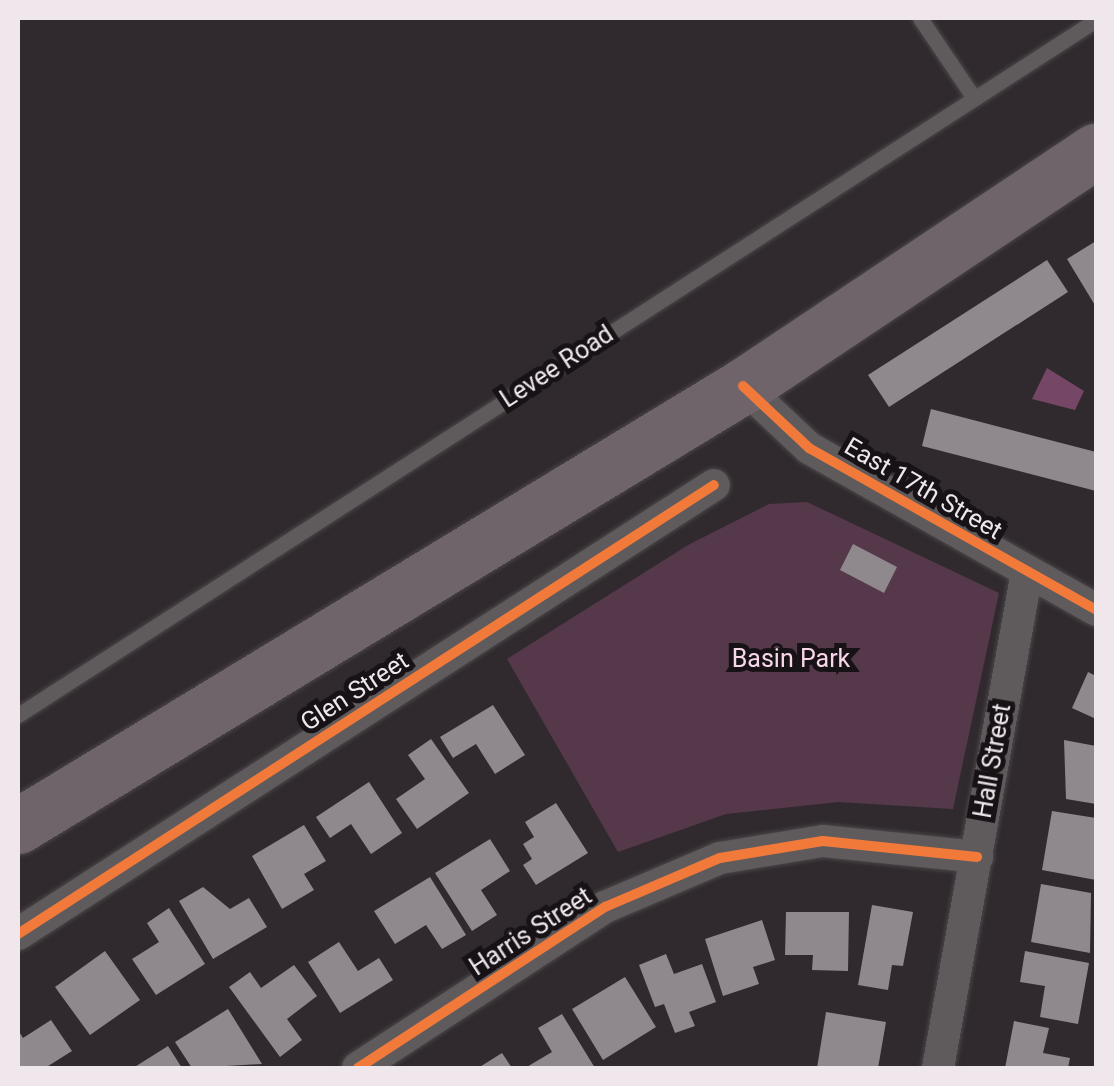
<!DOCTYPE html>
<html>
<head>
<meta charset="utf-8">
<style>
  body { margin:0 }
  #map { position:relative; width:1114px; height:1086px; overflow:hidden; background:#302a2e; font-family:Roboto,sans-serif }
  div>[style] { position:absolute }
  .green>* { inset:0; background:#56384b }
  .water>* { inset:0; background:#764666 }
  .building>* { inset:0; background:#8f898d }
  .roads { filter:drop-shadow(0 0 2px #4b4649) drop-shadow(0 0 2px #4b4649) }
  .lane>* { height:15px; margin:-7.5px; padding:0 7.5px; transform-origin:7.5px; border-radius:7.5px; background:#5f5a5c }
  .street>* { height:32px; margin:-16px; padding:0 16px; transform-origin:16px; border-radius:16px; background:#5f5a5c }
  .highway>* { height:55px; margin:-27.5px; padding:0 27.5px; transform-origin:27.5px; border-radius:27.5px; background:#70646b }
  .cycleway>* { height:10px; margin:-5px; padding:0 5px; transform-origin:5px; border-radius:5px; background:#f17a3a }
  span { translate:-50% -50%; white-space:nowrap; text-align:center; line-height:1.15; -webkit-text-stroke:10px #171215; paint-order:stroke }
  .street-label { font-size:25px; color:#efe7eb }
  .park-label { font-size:25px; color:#f8d6ea }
  .frame { position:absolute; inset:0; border:20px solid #efe7eb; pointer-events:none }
</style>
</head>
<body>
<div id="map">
  <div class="green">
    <div style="clip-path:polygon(807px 502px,999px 593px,953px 809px,838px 802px,726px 814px,618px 852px,507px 659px,688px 545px,769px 504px)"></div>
  </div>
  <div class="water">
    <div style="clip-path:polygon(1047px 368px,1084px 391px,1075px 410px,1032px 399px)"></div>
  </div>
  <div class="building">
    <div style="clip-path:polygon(1096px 241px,1096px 307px,1067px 259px)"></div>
    <div style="clip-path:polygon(1047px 260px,1068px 292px,889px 407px,868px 375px)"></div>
    <div style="clip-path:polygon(931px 409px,1096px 452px,1096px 491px,922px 446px)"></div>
    <div style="clip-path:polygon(853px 544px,897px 567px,884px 593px,840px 570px)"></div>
    <div style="clip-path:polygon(1088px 672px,1096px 676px,1096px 719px,1072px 708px)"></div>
    <div style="clip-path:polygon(493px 705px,525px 755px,495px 774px,476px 744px,453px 758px,440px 737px)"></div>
    <div style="clip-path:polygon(431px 739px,469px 793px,417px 829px,396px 799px,425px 779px,408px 755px)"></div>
    <div style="clip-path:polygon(1064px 740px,1096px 746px,1096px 804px,1066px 799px)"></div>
    <div style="clip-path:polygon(369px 782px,402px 833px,371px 854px,351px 824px,330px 838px,316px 817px)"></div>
    <div style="clip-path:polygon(556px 803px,588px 853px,536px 885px,523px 865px,532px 859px,523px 844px,534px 837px,525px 822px)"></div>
    <div style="clip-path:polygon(1052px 811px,1096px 818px,1096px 880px,1042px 870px)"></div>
    <div style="clip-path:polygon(304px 825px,326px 861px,304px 874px,314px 890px,282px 909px,252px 856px)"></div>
    <div style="clip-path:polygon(490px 839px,510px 871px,481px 890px,497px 915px,472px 931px,435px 873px)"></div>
    <div style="clip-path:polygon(430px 877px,466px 935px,442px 949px,426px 925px,395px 944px,374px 911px)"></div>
    <div style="clip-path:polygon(1041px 884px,1091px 893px,1090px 953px,1031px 942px)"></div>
    <div style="clip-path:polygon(203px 887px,230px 909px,249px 898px,267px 927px,213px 959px,179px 901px)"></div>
    <div style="clip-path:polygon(872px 905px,913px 912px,903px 966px,892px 965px,888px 990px,858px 985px)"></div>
    <div style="clip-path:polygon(169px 908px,205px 964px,156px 995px,132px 959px,159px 942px,147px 923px)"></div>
    <div style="clip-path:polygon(786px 912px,849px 912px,848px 971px,812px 970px,813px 955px,785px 955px)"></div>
    <div style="clip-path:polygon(762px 920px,775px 960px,753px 967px,759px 984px,723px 996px,705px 939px)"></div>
    <div style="clip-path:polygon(339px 942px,358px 971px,379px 958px,393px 980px,340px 1013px,308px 962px)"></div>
    <div style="clip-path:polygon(105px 951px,140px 1000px,90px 1035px,55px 987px)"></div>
    <div style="clip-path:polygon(1025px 951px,1089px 963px,1078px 1024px,1040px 1017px,1045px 986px,1020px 982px)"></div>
    <div style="clip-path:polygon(666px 954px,674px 974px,702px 964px,716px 1002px,689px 1012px,695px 1026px,675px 1033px,664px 1004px,655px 1007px,639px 965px)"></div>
    <div style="clip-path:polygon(294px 965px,317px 996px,287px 1019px,302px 1040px,280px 1057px,229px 987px,250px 972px,261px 988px)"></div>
    <div style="clip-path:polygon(625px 977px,656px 1027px,603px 1060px,572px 1009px)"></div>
    <div style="clip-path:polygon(228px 1009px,262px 1064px,192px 1068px,175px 1042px)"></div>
    <div style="clip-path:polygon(826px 1012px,886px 1022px,878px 1068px,817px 1068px)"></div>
    <div style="clip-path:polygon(562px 1014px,595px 1068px,525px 1068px,552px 1052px,538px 1028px)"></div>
    <div style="clip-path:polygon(51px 1020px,72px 1051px,45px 1068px,18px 1068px,18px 1030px,23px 1038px)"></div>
    <div style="clip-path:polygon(1014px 1021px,1049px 1028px,1043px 1053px,1070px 1058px,1068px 1068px,1005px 1068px)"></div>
    <div style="clip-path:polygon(168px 1046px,182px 1068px,133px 1068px)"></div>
    <div style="clip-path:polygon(502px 1053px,512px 1068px,478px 1068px)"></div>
  </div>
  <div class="roads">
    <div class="lane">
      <div style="left:920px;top:18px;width:97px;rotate:56deg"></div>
      <div style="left:18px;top:715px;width:1283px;rotate:-32.81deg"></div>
    </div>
    <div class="street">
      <div style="left:743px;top:386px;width:91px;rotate:43.2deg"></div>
      <div style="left:809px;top:448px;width:330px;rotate:29.4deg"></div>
      <div style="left:18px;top:934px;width:828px;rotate:-32.83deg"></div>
      <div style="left:358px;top:1068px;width:295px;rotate:-33.1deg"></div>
      <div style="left:605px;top:907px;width:125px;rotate:-23.1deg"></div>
      <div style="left:720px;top:858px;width:104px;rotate:-9.4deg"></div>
      <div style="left:823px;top:841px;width:155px;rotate:5.9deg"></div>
      <div style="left:938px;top:1068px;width:504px;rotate:-79.83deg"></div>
    </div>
    <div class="highway">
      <div style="left:18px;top:826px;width:848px;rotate:-31.25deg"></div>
      <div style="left:743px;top:386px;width:424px;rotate:-33.7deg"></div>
    </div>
  </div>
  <div class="cycleway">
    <div style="left:743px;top:386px;width:91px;rotate:43.2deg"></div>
    <div style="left:809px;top:448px;width:330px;rotate:29.4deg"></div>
    <div style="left:18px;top:934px;width:828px;rotate:-32.83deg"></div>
    <div style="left:358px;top:1068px;width:295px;rotate:-33.1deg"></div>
    <div style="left:605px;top:907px;width:125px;rotate:-23.1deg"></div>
    <div style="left:720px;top:858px;width:104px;rotate:-9.4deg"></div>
    <div style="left:823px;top:841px;width:155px;rotate:5.9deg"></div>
  </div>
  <div class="street-label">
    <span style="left:557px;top:367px;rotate:-33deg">Levee Road</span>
    <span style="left:923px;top:489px;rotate:30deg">East 17th Street</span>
    <span style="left:355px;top:692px;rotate:-33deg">Glen Street</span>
    <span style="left:993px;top:761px;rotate:-80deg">Hall Street</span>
    <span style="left:531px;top:932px;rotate:-33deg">Harris Street</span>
  </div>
  <div class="park-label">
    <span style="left:791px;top:659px">Basin Park</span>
  </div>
  <div class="frame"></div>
</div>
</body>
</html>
